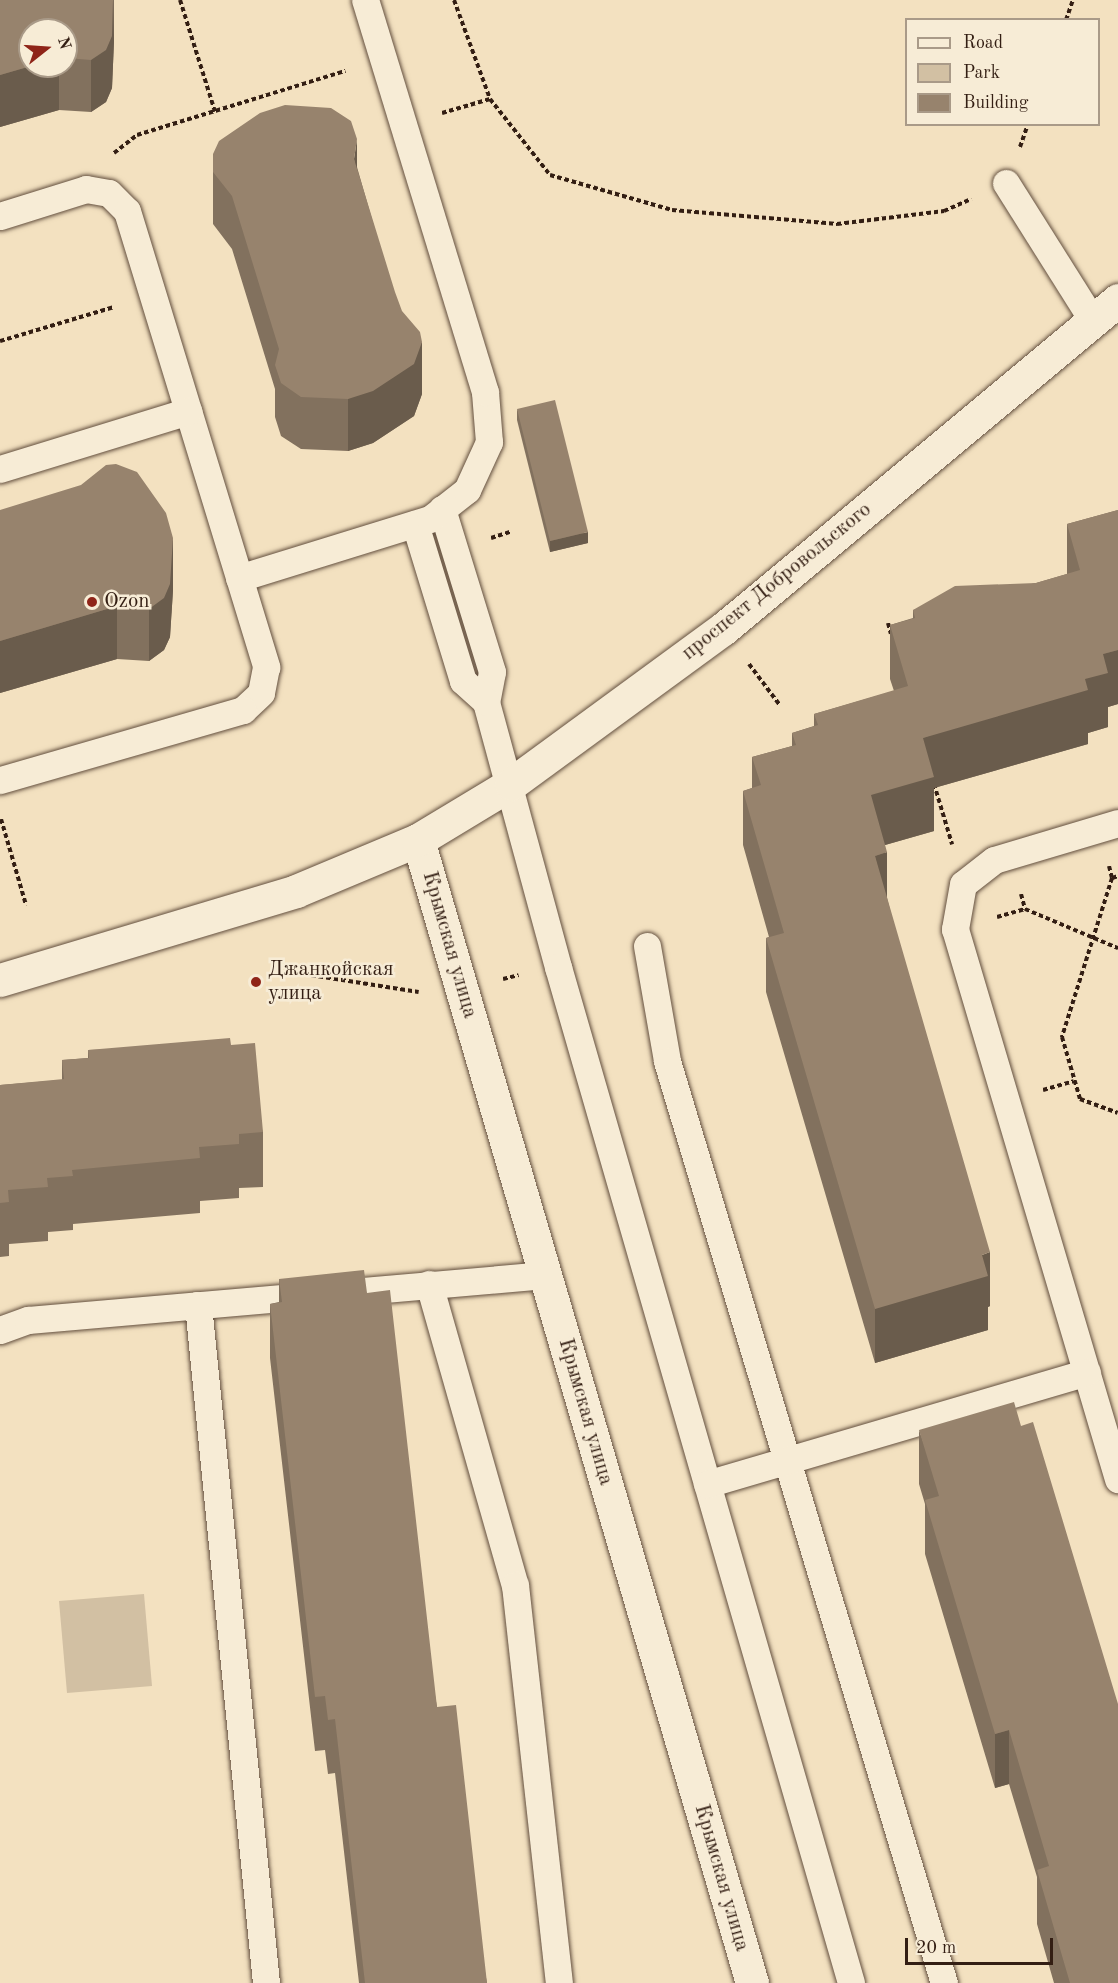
<!DOCTYPE html>
<html>
<head>
<meta charset="utf-8">
<style>
  body { margin:0 }
  #map { position:relative; width:1118px; height:1983px; overflow:hidden; background:#f3e1c0; font-family:"Old Standard TT",serif }
  div>[style] { position:absolute }
  .green>* { inset:0; background:#d2c0a3 }
  .path>* { height:4px; margin-top:-2px; transform-origin:0; background:repeating-linear-gradient(90deg,#331e13 0 4.5px,transparent 0 7.5px) }
  .roads { filter:drop-shadow(0 0 2px #634f3e) drop-shadow(0 0 2px #634f3e) }
  .service>* { height:27px; margin:-13.5px; padding:0 13.5px; transform-origin:13.5px; border-radius:13.5px; background:#f7ecd6 }
  .minor>* { height:33px; margin:-16.5px; padding:0 16.5px; transform-origin:16.5px; border-radius:16.5px; background:#f7ecd6 }
  .wall>* { inset:0; background:#82715e }
  .shaded-wall>* { inset:0; background:#6a5c4c }
  .building>* { inset:0; background:#97836d }
  .dots>* { width:16px; height:16px; translate:-50% -50%; box-sizing:border-box; border:3px solid #f7ecd6; border-radius:50% }
  span { translate:-50% -50%; white-space:nowrap; text-align:center; line-height:1.15; -webkit-text-stroke:5px #f7ecd6; paint-order:stroke }
  .street-label { font-size:21px; color:#331e13 }
  .poi-label { font-size:21px; color:#331e13 }
  .left { translate:0 -50%; text-align:left }
  .legend { position:absolute; left:905px; top:18px; width:195px; height:108px; box-sizing:border-box; background:#f7ecd6; border:2px solid #a99a88; margin:0; padding:8px 10px; list-style:none; font-size:18px; color:#331e13 }
  .legend li { display:flex; align-items:center; gap:12px; height:30px }
  .legend b { width:30px; border:2px solid #a99a88 }
  .north { position:absolute; left:18px; top:18px; width:60px; height:60px; box-sizing:border-box; background:#f7ecd6; border:2px solid #a99a88; border-radius:50%; rotate:73deg; font-size:16px; font-weight:700; line-height:24px; text-align:center; color:#331e13 }
  .north::after { content:''; display:block; margin:auto; width:21px; height:27px; background:#8f2418; clip-path:polygon(50% 0,100% 100%,50% 72%,0 100%) }
  .scale { position:absolute; left:905px; top:1938px; width:148px; height:27px; box-sizing:border-box; border:3px solid #331e13; border-top:0; padding-left:8px; font-size:18px; line-height:21px; white-space:nowrap; color:#331e13; -webkit-text-stroke:4px #f7ecd6; paint-order:stroke }
</style>
</head>
<body>
<div id="map">
  <div class="green">
    <div style="clip-path:polygon(144px 1594px,152px 1686px,67px 1693px,59px 1601px)"></div>
  </div>
  <div class="path">
    <div style="left:180px;top:0;width:117px;rotate:72.6deg"></div>
    <div style="left:454px;top:0;width:105px;rotate:70deg"></div>
    <div style="left:1066px;top:20px;width:21px;rotate:-71deg"></div>
    <div style="left:442px;top:113px;width:50px;rotate:-16.3deg"></div>
    <div style="left:490px;top:99px;width:97px;rotate:51.7deg"></div>
    <div style="left:550px;top:175px;width:127px;rotate:16deg"></div>
    <div style="left:672px;top:210px;width:166px;rotate:4.8deg"></div>
    <div style="left:837px;top:224px;width:108px;rotate:-6.9deg"></div>
    <div style="left:944px;top:211px;width:30px;rotate:-24deg"></div>
    <div style="left:1020px;top:147px;width:24px;rotate:-71deg"></div>
    <div style="left:114px;top:153px;width:29px;rotate:-38deg"></div>
    <div style="left:137px;top:135px;width:218px;rotate:-17.1deg"></div>
    <div style="left:0;top:341px;width:119px;rotate:-16.6deg"></div>
    <div style="left:491px;top:538px;width:20px;rotate:-18deg"></div>
    <div style="left:888px;top:623px;width:11px;rotate:75deg"></div>
    <div style="left:749px;top:664px;width:50px;rotate:53.1deg"></div>
    <div style="left:934px;top:784px;width:63px;rotate:73.3deg"></div>
    <div style="left:1px;top:819px;width:90px;rotate:73.8deg"></div>
    <div style="left:1109px;top:866px;width:12px;rotate:76deg"></div>
    <div style="left:1112px;top:878px;width:167px;rotate:107.5deg"></div>
    <div style="left:1062px;top:1037px;width:65px;rotate:73.8deg"></div>
    <div style="left:1080px;top:1099px;width:40px;rotate:20.2deg"></div>
    <div style="left:1112px;top:878px;width:6px;rotate:-18deg"></div>
    <div style="left:1021px;top:894px;width:16px;rotate:75deg"></div>
    <div style="left:1025px;top:909px;width:101px;rotate:22.8deg"></div>
    <div style="left:997px;top:917px;width:29px;rotate:-16deg"></div>
    <div style="left:304px;top:974px;width:116px;rotate:8.9deg"></div>
    <div style="left:503px;top:979px;width:16px;rotate:-14deg"></div>
    <div style="left:1043px;top:1090px;width:32px;rotate:-16deg"></div>
  </div>
  <div class="roads">
    <div class="service">
      <div style="left:1006px;top:183px;width:163px;rotate:57.8deg"></div>
      <div style="left:0;top:216px;width:90px;rotate:-17.4deg"></div>
      <div style="left:86px;top:189px;width:23px;rotate:10deg"></div>
      <div style="left:109px;top:193px;width:25px;rotate:45deg"></div>
      <div style="left:127px;top:211px;width:477px;rotate:73deg"></div>
      <div style="left:266px;top:667px;width:26px;rotate:101deg"></div>
      <div style="left:261px;top:693px;width:25px;rotate:137deg"></div>
      <div style="left:243px;top:710px;width:253px;rotate:163.9deg"></div>
      <div style="left:0;top:469px;width:197px;rotate:-17.1deg"></div>
      <div style="left:442px;top:509px;width:170px;rotate:72.9deg"></div>
      <div style="left:492px;top:672px;width:31px;rotate:101deg"></div>
      <div style="left:486px;top:702px;width:275px;rotate:74.8deg"></div>
      <div style="left:558px;top:967px;width:1057px;rotate:73.91deg"></div>
      <div style="left:415px;top:524px;width:164px;rotate:73deg"></div>
      <div style="left:463px;top:681px;width:31px;rotate:42deg"></div>
      <div style="left:239px;top:578px;width:200px;rotate:-17.2deg"></div>
      <div style="left:430px;top:519px;width:47px;rotate:-38.1deg"></div>
      <div style="left:467px;top:490px;width:53px;rotate:-65.4deg"></div>
      <div style="left:489px;top:442px;width:50px;rotate:-94.6deg"></div>
      <div style="left:485px;top:392px;width:410px;rotate:-107deg"></div>
      <div style="left:1118px;top:823px;width:129px;rotate:163.4deg"></div>
      <div style="left:994px;top:860px;width:39px;rotate:142deg"></div>
      <div style="left:963px;top:884px;width:46px;rotate:100.1deg"></div>
      <div style="left:955px;top:929px;width:574px;rotate:73.49deg"></div>
      <div style="left:647px;top:946px;width:117px;rotate:80.1deg"></div>
      <div style="left:667px;top:1061px;width:963px;rotate:73.28deg"></div>
      <div style="left:429px;top:1284px;width:313px;rotate:74.1deg"></div>
      <div style="left:515px;top:1585px;width:400px;rotate:83.7deg"></div>
      <div style="left:198px;top:1305px;width:681px;rotate:84.27deg"></div>
      <div style="left:0;top:1330px;width:30px;rotate:-20deg"></div>
      <div style="left:28px;top:1320px;width:519px;rotate:-4.97deg"></div>
      <div style="left:707px;top:1484px;width:396px;rotate:-16.4deg"></div>
    </div>
    <div class="minor">
      <div style="left:418px;top:840px;width:1191px;rotate:73.71deg"></div>
      <div style="left:0;top:980px;width:309px;rotate:-16.7deg"></div>
      <div style="left:296px;top:891px;width:132px;rotate:-22.7deg"></div>
      <div style="left:418px;top:840px;width:109px;rotate:-31.1deg"></div>
      <div style="left:511px;top:784px;width:263px;rotate:-36.2deg"></div>
      <div style="left:723px;top:629px;width:514px;rotate:-39.79deg"></div>
    </div>
  </div>
  <div class="wall">
    <div style="clip-path:polygon(evenodd,0 0,114px 0,114px 41px,112px 88px,106px 102px,91px 112px,59px 110px,0 127px,0 0,66px 30px,66px 66px,30px 66px,66px 30px)"></div>
    <div style="clip-path:polygon(213px 154px,357px 167px,422px 394px,414px 416px,373px 443px,348px 451px,301px 449px,281px 436px,275px 417px,275px 389px,232px 249px,213px 224px)"></div>
    <div style="clip-path:polygon(517px 409px,588px 543px,550px 552px,517px 420px)"></div>
    <div style="clip-path:polygon(0 510px,173px 590px,170px 637px,164px 650px,149px 661px,117px 659px,0 693px)"></div>
    <div style="clip-path:polygon(1118px 510px,1118px 704px,1108px 707px,1108px 727px,1088px 733px,1088px 744px,934px 788px,934px 831px,885px 845px,887px 898px,990px 1306px,988px 1307px,988px 1330px,875px 1363px,766px 992px,766px 938px,769px 937px,743px 845px,743px 791px,752px 788px,752px 757px,792px 746px,792px 733px,814px 726px,814px 714px,894px 691px,890px 679px,890px 625px,913px 618px,913px 610px,1036px 583px,1067px 574px,1067px 524px)"></div>
    <div style="clip-path:polygon(231px 1045px,263px 1132px,263px 1187px,239px 1188px,239px 1198px,200px 1201px,200px 1213px,73px 1224px,73px 1230px,48px 1232px,48px 1241px,9px 1244px,9px 1256px,0 1257px,0 1085px,62px 1080px,62px 1060px,88px 1058px,88px 1050px)"></div>
    <div style="clip-path:polygon(279px 1279px,367px 1293px,437px 1707px,487px 1983px,359px 1983px,335px 1773px,328px 1774px,325px 1750px,315px 1751px,270px 1358px,270px 1304px,279px 1302px)"></div>
    <div style="clip-path:polygon(919px 1430px,1118px 1983px,1054px 1983px,1037px 1924px,1037px 1877px,1009px 1784px,995px 1788px,925px 1554px,925px 1504px,919px 1484px)"></div>
  </div>
  <div class="shaded-wall">
    <div style="clip-path:polygon(113px 0,114px 41px,112px 88px,106px 102px,91px 112px,91px 60px)"></div>
    <div style="clip-path:polygon(31px 66px,59px 66px,59px 110px,0 127px,0 75px)"></div>
    <div style="clip-path:polygon(357px 139px,357px 191px,354px 159px)"></div>
    <div style="clip-path:polygon(422px 342px,422px 394px,414px 416px,373px 443px,348px 451px,348px 399px)"></div>
    <div style="clip-path:polygon(588px 532px,588px 543px,550px 552px,550px 541px)"></div>
    <div style="clip-path:polygon(173px 538px,173px 590px,170px 637px,164px 650px,149px 661px,149px 609px)"></div>
    <div style="clip-path:polygon(117px 606px,117px 659px,0 693px,0 641px)"></div>
    <div style="clip-path:polygon(1118px 650px,1118px 704px,1108px 707px,1108px 727px,1088px 733px,1088px 744px,934px 788px,934px 831px,871px 849px,871px 795px,923px 738px,1085px 679px,1103px 654px)"></div>
    <div style="clip-path:polygon(887px 852px,887px 907px,875px 856px)"></div>
    <div style="clip-path:polygon(990px 1252px,990px 1306px,988px 1307px,988px 1330px,875px 1363px,875px 1309px,982px 1255px)"></div>
    <div style="clip-path:polygon(1009px 1730px,1009px 1784px,995px 1788px,995px 1734px)"></div>
  </div>
  <div class="building">
    <div style="clip-path:polygon(0 0,113px 0,112px 36px,106px 50px,91px 60px,66px 58px,66px 30px,30px 30px,31px 66px,0 75px)"></div>
    <div style="clip-path:polygon(285px 105px,331px 108px,351px 121px,357px 139px,354px 159px,395px 292px,402px 311px,420px 332px,422px 342px,414px 364px,373px 391px,348px 399px,301px 397px,281px 383px,275px 365px,279px 349px,232px 196px,213px 172px,213px 154px,219px 141px,260px 113px)"></div>
    <div style="clip-path:polygon(555px 400px,588px 532px,550px 541px,517px 409px)"></div>
    <div style="clip-path:polygon(116px 464px,137px 472px,166px 513px,173px 538px,170px 584px,164px 598px,149px 609px,117px 606px,0 641px,0 510px,81px 485px,106px 465px)"></div>
    <div style="clip-path:polygon(1118px 510px,1118px 650px,1103px 654px,1108px 673px,1085px 679px,1088px 690px,923px 738px,934px 777px,871px 795px,887px 852px,875px 856px,990px 1252px,982px 1255px,988px 1276px,875px 1309px,766px 938px,784px 933px,743px 791px,761px 785px,752px 757px,796px 745px,792px 733px,818px 725px,814px 714px,908px 686px,890px 625px,915px 618px,913px 610px,955px 586px,1036px 583px,1080px 570px,1067px 524px)"></div>
    <div style="clip-path:polygon(230px 1038px,231px 1045px,255px 1043px,263px 1132px,239px 1134px,239px 1144px,199px 1147px,200px 1158px,72px 1170px,73px 1176px,47px 1178px,48px 1187px,8px 1190px,9px 1202px,0 1203px,0 1085px,64px 1079px,62px 1060px,89px 1058px,88px 1050px)"></div>
    <div style="clip-path:polygon(364px 1270px,367px 1293px,390px 1290px,437px 1707px,456px 1705px,487px 1983px,365px 1983px,335px 1719px,328px 1720px,325px 1696px,315px 1697px,270px 1304px,282px 1302px,279px 1279px)"></div>
    <div style="clip-path:polygon(1014px 1402px,1021px 1426px,1033px 1422px,1118px 1704px,1118px 1983px,1070px 1983px,1037px 1870px,1049px 1866px,1009px 1730px,995px 1734px,925px 1500px,939px 1496px,919px 1430px)"></div>
  </div>
  <div class="dots">
    <div style="left:92px;top:602px;background:#8f2418"></div>
    <div style="left:256px;top:982px;background:#8f2418"></div>
  </div>
  <div class="street-label">
    <span style="left:777px;top:582px;rotate:-39deg">проспект Добровольского</span>
    <span style="left:449px;top:945px;rotate:74deg">Крымская улица</span>
    <span style="left:585px;top:1412px;rotate:74deg">Крымская улица</span>
    <span style="left:721px;top:1878px;rotate:74deg">Крымская улица</span>
  </div>
  <div class="poi-label">
    <span class="left" style="left:104px;top:602px">Ozon</span>
    <span class="left" style="left:268px;top:982px">Джанкойская<br>улица</span>
  </div>
  <ul class="legend">
  <li><b style="height:8px;background:#f7ecd6"></b>Road</li>
  <li><b style="height:16px;background:#d2c0a3"></b>Park</li>
  <li><b style="height:16px;background:#97836d"></b>Building</li>
  </ul>
  <div class="north">N</div>
  <div class="scale">20 m</div>
</div>
</body>
</html>
